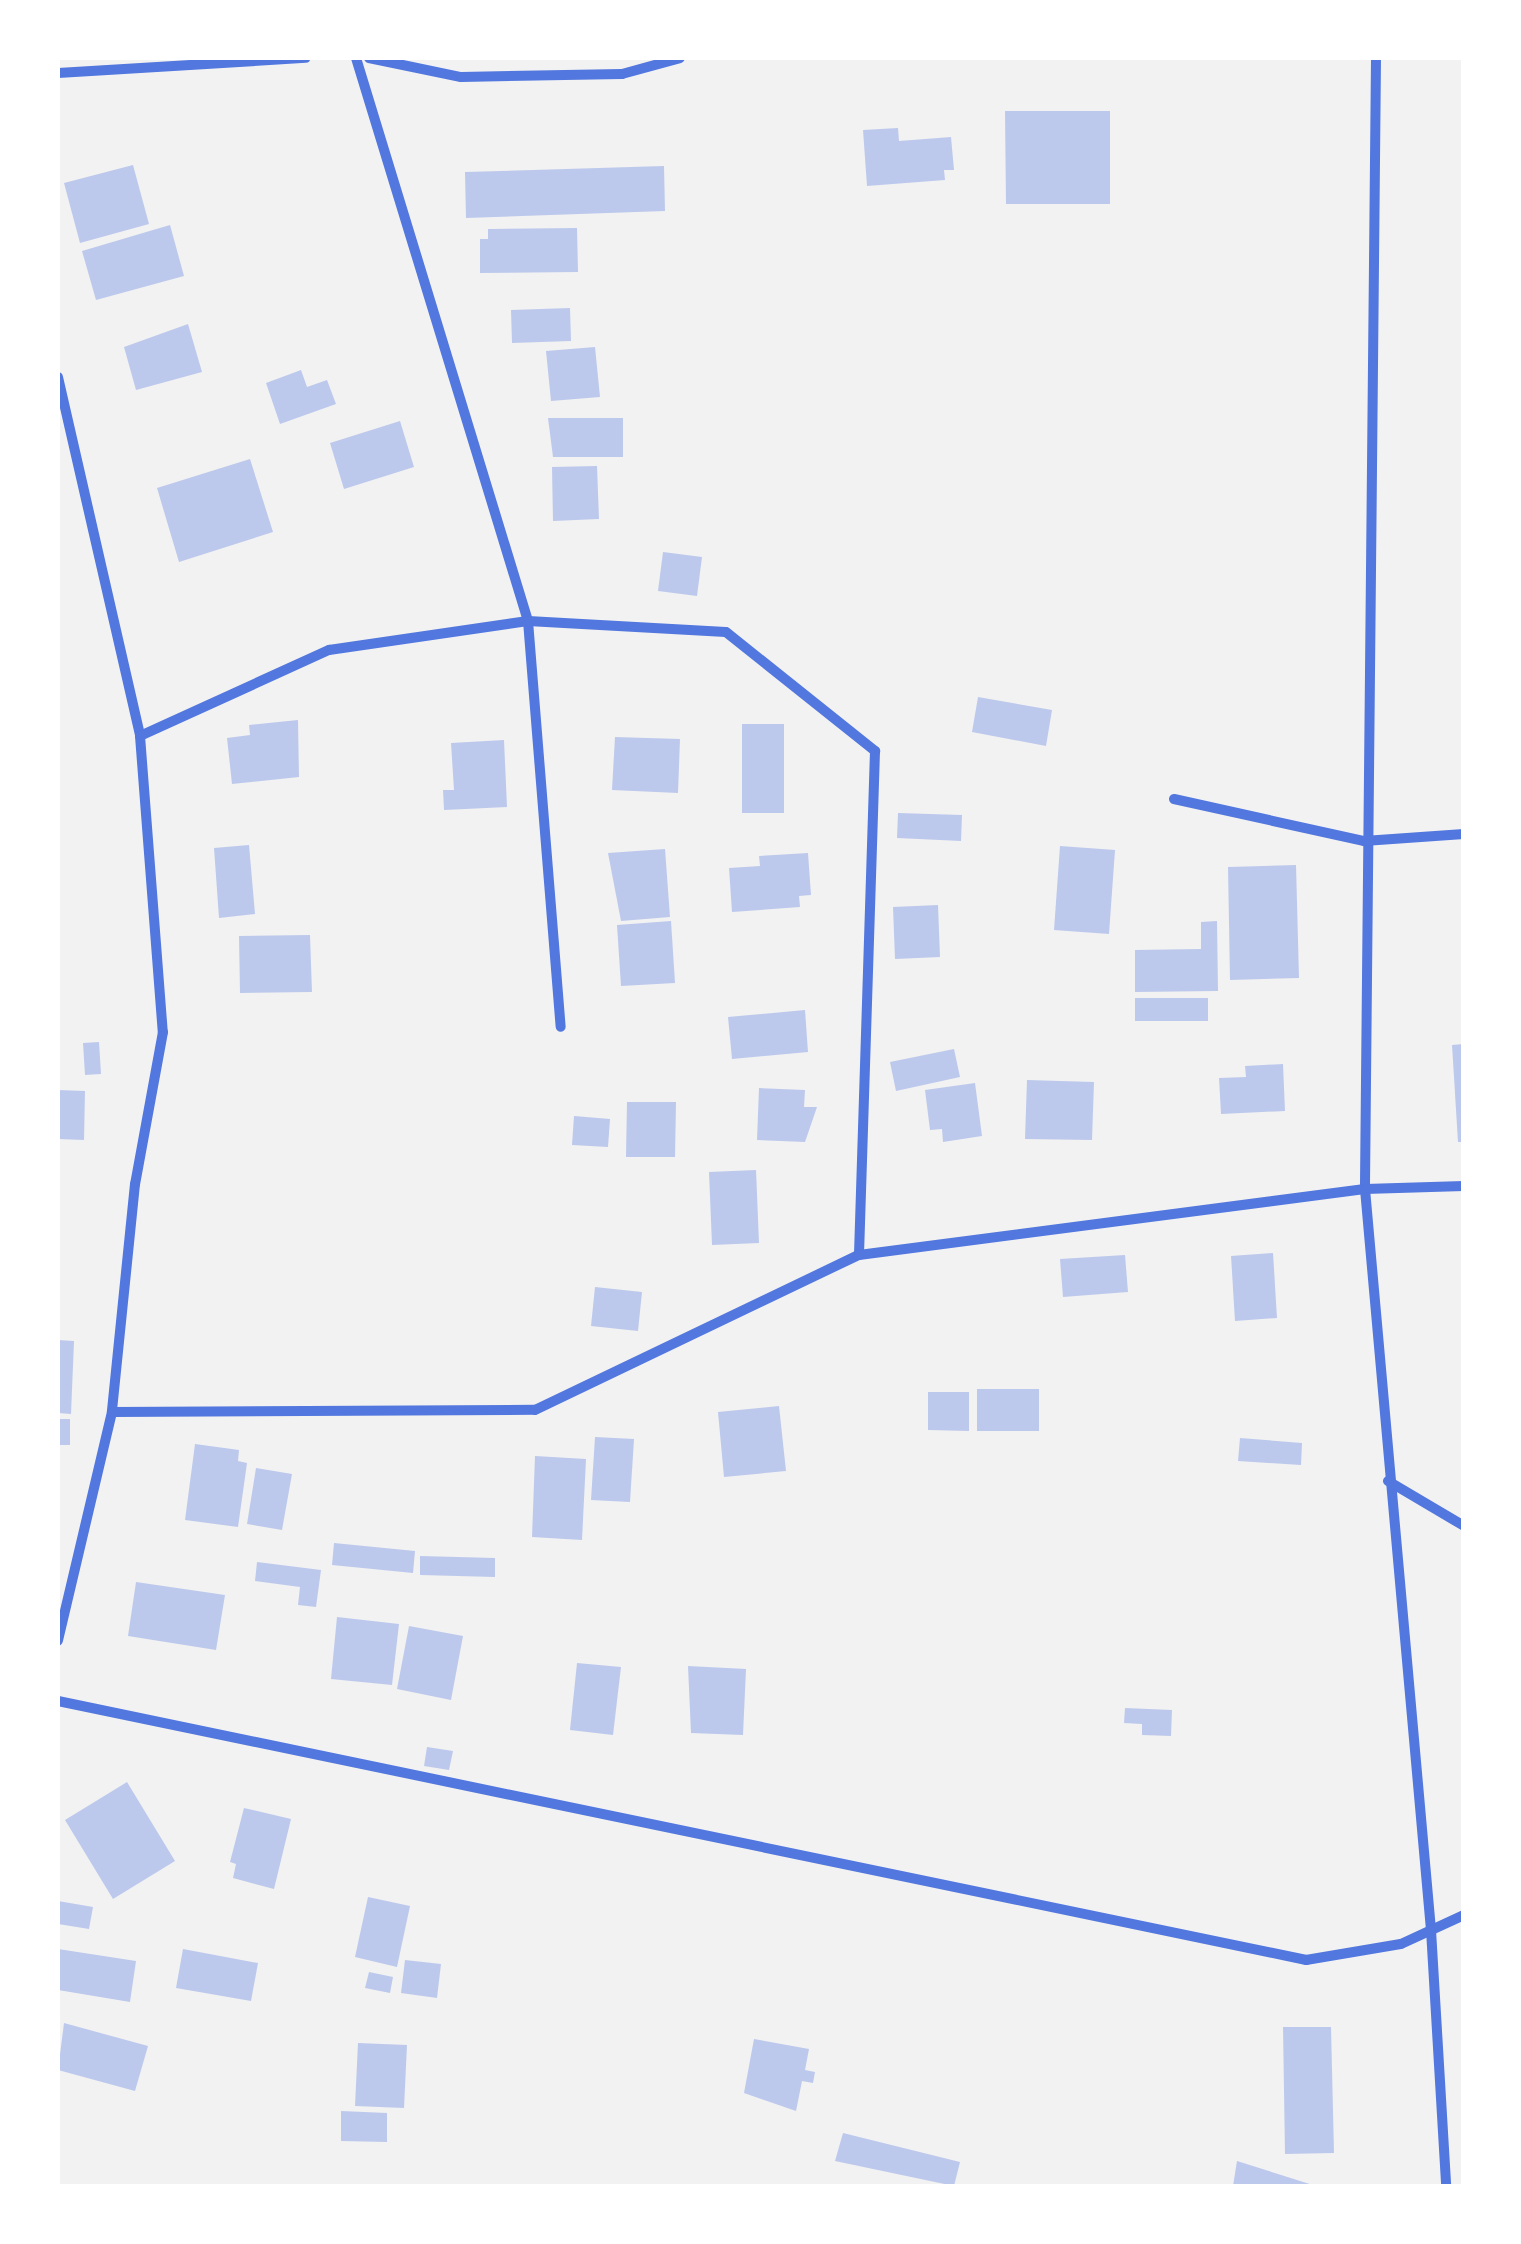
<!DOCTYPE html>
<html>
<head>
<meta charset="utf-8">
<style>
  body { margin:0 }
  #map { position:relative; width:1521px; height:2244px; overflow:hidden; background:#f2f2f2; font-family:"Open Sans",sans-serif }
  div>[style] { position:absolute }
  .building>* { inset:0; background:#bdc9ec }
  .minor>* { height:10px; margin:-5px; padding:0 5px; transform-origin:5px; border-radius:5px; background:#5277de }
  span { translate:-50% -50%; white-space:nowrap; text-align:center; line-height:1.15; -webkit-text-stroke:10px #fff; paint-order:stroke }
  .frame { position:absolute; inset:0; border:60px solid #fff; pointer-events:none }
</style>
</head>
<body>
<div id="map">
  <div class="building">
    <div style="clip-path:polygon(1005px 111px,1110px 111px,1110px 204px,1006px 204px)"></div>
    <div style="clip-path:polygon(898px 128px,899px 141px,951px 137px,954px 170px,944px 170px,945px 180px,867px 186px,863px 130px)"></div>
    <div style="clip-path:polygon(133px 165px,149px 224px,80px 243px,64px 183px)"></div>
    <div style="clip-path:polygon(664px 166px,665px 211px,466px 218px,465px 172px)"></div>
    <div style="clip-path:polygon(170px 225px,184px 276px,96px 300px,82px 251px)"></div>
    <div style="clip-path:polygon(577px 228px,578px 272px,480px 273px,480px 239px,488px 239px,488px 229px)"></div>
    <div style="clip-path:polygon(570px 308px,571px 341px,512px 343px,511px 310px)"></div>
    <div style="clip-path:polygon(188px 324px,202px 372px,136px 390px,124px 347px)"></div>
    <div style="clip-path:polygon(595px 347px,600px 397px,551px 401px,546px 351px)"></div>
    <div style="clip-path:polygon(301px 370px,307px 387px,327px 380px,336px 404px,280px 424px,266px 383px)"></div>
    <div style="clip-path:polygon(548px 418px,623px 418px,623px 457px,553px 457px)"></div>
    <div style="clip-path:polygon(400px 421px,414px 467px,344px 489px,330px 443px)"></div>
    <div style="clip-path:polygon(250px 459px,273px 532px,179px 562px,157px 488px)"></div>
    <div style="clip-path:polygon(597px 466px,599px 519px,553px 521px,552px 467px)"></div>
    <div style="clip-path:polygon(663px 552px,702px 557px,697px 596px,658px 591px)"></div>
    <div style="clip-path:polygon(978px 697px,1052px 710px,1046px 746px,972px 732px)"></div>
    <div style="clip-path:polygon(298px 720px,299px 777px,232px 784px,227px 738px,250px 735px,249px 725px)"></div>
    <div style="clip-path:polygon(742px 724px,784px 724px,784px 813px,742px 813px)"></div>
    <div style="clip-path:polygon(615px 737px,680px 739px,678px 793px,612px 790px)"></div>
    <div style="clip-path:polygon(504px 740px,507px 807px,444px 810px,443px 790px,454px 790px,451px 743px)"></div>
    <div style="clip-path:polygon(898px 813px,962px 815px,961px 841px,897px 838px)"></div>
    <div style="clip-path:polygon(249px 845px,255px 914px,219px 918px,214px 848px)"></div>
    <div style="clip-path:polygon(1060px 846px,1115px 850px,1109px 934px,1054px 930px)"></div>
    <div style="clip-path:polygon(665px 849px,670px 917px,621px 921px,608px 853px)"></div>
    <div style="clip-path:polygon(808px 853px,811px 895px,799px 896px,800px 907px,732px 912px,729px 868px,760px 866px,759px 856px)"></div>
    <div style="clip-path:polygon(1296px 865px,1299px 978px,1230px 980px,1228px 867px)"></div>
    <div style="clip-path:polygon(938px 905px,940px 957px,895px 959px,893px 907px)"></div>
    <div style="clip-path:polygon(671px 921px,675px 983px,621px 986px,617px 925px)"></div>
    <div style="clip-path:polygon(1217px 921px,1218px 991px,1135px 992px,1135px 950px,1201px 949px,1201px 922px)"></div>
    <div style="clip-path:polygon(310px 935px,312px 992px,240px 993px,239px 936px)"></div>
    <div style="clip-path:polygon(1135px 998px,1208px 998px,1208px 1021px,1135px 1021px)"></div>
    <div style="clip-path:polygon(805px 1010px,808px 1052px,732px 1059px,728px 1017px)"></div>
    <div style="clip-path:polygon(99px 1042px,101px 1074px,85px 1075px,83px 1043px)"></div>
    <div style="clip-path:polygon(1464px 1044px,1464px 1142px,1458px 1142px,1452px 1045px)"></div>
    <div style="clip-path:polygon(954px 1049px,960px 1077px,896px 1091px,890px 1062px)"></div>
    <div style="clip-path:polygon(1283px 1064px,1285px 1111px,1221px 1114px,1219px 1078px,1246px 1077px,1245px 1066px)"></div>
    <div style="clip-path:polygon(1027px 1080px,1094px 1082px,1092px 1140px,1025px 1139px)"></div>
    <div style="clip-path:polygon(975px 1083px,982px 1136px,943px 1142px,942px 1129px,930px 1130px,925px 1090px)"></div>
    <div style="clip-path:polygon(759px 1088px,805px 1090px,804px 1107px,817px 1107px,805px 1142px,757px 1140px)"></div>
    <div style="clip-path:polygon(58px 1090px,85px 1091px,84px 1140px,58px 1139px)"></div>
    <div style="clip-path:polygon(627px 1102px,676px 1102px,675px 1157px,626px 1157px)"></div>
    <div style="clip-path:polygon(574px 1116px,610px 1119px,608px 1147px,572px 1145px)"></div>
    <div style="clip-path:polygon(756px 1170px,759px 1243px,712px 1245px,709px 1172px)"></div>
    <div style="clip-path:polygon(1273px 1253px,1277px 1318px,1235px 1321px,1231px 1256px)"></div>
    <div style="clip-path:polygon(1125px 1255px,1128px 1292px,1063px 1297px,1060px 1259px)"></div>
    <div style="clip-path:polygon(595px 1287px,642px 1292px,638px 1331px,591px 1326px)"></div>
    <div style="clip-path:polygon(58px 1340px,74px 1341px,71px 1414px,58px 1413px)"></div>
    <div style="clip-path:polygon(977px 1389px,1039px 1389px,1039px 1431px,977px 1431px)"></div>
    <div style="clip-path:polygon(928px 1392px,969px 1392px,969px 1431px,928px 1430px)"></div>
    <div style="clip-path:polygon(779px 1406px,786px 1471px,724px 1477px,718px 1412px)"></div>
    <div style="clip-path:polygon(58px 1419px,70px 1419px,70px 1445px,58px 1445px)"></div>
    <div style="clip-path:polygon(595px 1437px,634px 1439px,630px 1502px,591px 1500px)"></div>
    <div style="clip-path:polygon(1240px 1438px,1302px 1443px,1301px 1465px,1238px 1461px)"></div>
    <div style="clip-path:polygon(195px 1444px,239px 1450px,238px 1461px,247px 1463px,238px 1527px,185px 1520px)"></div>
    <div style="clip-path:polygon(535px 1456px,586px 1459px,582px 1540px,532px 1537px)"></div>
    <div style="clip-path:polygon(256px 1468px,292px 1474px,282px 1530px,247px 1524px)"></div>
    <div style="clip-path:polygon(334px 1543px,415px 1551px,413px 1573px,332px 1565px)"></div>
    <div style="clip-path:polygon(420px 1556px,495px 1558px,495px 1577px,420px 1575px)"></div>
    <div style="clip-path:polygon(257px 1562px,321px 1570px,316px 1607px,298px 1605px,300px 1587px,255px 1581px)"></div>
    <div style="clip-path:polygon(136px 1582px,225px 1595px,216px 1650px,128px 1636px)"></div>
    <div style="clip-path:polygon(337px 1617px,399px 1624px,392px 1685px,331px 1679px)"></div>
    <div style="clip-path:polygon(409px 1626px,463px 1636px,451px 1700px,397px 1689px)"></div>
    <div style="clip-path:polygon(577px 1663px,621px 1667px,613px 1735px,570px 1730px)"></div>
    <div style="clip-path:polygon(688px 1666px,746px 1669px,743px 1735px,691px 1733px)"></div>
    <div style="clip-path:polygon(1125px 1708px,1172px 1710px,1171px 1736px,1142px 1735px,1142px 1724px,1124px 1723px)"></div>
    <div style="clip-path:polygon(427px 1747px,453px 1751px,449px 1770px,424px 1766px)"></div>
    <div style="clip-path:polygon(127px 1782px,175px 1861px,113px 1899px,65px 1820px)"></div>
    <div style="clip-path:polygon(244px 1808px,291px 1819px,274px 1889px,233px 1878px,236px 1864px,230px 1862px)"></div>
    <div style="clip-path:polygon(368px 1897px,410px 1906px,397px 1967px,355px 1957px)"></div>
    <div style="clip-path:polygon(58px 1901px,93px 1907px,89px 1929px,58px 1924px)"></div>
    <div style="clip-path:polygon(58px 1949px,136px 1961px,130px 2002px,58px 1990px)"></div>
    <div style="clip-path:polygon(183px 1949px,258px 1963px,251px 2001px,176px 1988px)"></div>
    <div style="clip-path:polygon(405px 1960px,441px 1964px,437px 1998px,401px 1993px)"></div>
    <div style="clip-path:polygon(369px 1972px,393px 1977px,390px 1993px,365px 1988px)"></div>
    <div style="clip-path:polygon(64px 2023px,148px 2046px,135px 2091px,58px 2070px)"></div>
    <div style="clip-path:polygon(1283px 2027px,1331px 2027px,1334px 2153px,1285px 2154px)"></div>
    <div style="clip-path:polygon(754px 2039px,809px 2049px,805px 2070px,815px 2072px,813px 2083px,802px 2081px,796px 2111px,744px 2093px)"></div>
    <div style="clip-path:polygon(358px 2043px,407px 2045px,404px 2108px,355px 2106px)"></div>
    <div style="clip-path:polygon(341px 2111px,387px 2113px,387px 2142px,341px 2141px)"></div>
    <div style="clip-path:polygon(843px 2133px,960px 2162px,954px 2186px,835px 2161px)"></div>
    <div style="clip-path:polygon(1237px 2161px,1316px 2186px,1233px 2186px)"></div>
  </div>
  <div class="minor">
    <div style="left:356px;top:58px;width:589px;rotate:73.01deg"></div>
    <div style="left:528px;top:621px;width:407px;rotate:85.4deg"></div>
    <div style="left:369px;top:58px;width:94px;rotate:11.7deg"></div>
    <div style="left:461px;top:77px;width:161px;rotate:-1.1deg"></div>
    <div style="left:622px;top:74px;width:60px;rotate:-15.4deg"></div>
    <div style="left:1376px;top:58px;width:1131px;rotate:90.56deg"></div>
    <div style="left:1365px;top:1189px;width:744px;rotate:84.91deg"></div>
    <div style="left:1431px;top:1930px;width:256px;rotate:86.6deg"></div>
    <div style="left:58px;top:73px;width:248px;rotate:-3.5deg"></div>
    <div style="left:58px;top:377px;width:368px;rotate:77.1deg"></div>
    <div style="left:140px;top:736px;width:297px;rotate:85.6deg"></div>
    <div style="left:163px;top:1032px;width:155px;rotate:100.4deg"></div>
    <div style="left:135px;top:1184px;width:229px;rotate:95.8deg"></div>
    <div style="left:112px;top:1412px;width:235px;rotate:103.3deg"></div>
    <div style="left:140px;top:736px;width:208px;rotate:-24.5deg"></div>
    <div style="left:329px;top:650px;width:201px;rotate:-8.3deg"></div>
    <div style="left:528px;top:621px;width:198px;rotate:3.2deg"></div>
    <div style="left:726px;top:632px;width:191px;rotate:38.6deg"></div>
    <div style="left:875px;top:751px;width:504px;rotate:91.82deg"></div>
    <div style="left:1174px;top:799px;width:195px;rotate:12.5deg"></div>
    <div style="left:1364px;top:841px;width:100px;rotate:-4deg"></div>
    <div style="left:112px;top:1412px;width:423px;rotate:-0.3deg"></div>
    <div style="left:535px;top:1410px;width:359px;rotate:-25.6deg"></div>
    <div style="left:859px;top:1255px;width:510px;rotate:-7.43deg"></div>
    <div style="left:1365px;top:1189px;width:99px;rotate:-1.7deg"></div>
    <div style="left:1388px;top:1481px;width:88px;rotate:30.6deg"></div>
    <div style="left:58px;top:1701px;width:1275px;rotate:11.72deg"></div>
    <div style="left:1306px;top:1960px;width:96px;rotate:-9.6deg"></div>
    <div style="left:1401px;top:1944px;width:69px;rotate:-24.7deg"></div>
  </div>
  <div class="frame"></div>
</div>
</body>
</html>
